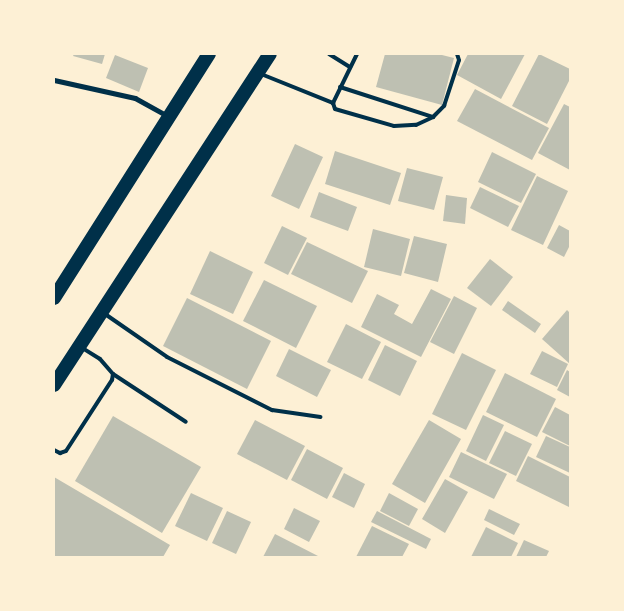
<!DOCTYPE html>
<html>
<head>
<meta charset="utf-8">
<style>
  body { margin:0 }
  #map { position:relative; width:624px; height:611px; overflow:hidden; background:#fdf0d5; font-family:"Fira Sans Condensed",sans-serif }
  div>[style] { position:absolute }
  .building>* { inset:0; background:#bec0b2 }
  .service>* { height:4px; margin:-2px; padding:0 2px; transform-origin:2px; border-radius:2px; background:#003049 }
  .minor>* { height:5px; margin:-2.5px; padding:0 2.5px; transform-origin:2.5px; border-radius:2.5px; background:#003049 }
  .trunk>* { height:14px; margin:-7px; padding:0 7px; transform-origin:7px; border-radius:7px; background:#003049 }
  span { translate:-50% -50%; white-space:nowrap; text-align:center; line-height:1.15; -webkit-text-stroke:4px #fdf0d5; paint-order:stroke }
  .frame { position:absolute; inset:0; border:55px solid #fdf0d5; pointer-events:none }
</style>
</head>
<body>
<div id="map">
  <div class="building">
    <div style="clip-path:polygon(74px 54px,105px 54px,102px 64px,73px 56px)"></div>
    <div style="clip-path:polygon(385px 54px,438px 54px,454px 58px,442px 105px,376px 87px)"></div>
    <div style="clip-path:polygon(468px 54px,525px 54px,501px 99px,457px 75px)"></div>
    <div style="clip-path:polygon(539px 54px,570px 69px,570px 79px,547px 124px,512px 106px)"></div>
    <div style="clip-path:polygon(115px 55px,148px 68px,139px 92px,106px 78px)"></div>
    <div style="clip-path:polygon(475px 89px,549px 128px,532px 160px,457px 121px)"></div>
    <div style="clip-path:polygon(564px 104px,570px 107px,570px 170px,538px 153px)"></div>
    <div style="clip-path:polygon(295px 144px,323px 157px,299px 209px,271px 196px)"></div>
    <div style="clip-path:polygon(335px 151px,401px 173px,390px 205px,325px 184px)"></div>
    <div style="clip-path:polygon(492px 152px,536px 174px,521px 203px,478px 182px)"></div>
    <div style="clip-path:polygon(407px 168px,443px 177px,434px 210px,398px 201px)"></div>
    <div style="clip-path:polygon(537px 176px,568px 191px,543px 245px,511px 230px)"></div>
    <div style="clip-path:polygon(480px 187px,519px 206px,508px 227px,470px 208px)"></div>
    <div style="clip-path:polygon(319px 192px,357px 207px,348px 231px,310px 217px)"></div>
    <div style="clip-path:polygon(446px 195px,467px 198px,465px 224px,443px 221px)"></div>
    <div style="clip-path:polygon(559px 225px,570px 231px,570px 245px,564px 257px,547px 248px)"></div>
    <div style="clip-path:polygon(282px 226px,307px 238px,288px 275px,264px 263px)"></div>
    <div style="clip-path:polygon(373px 229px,410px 239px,401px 276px,364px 267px)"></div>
    <div style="clip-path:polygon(414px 236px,447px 244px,438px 282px,404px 273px)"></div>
    <div style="clip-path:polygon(307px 242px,368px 271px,352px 303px,291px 274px)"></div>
    <div style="clip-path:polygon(210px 251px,253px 272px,233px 314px,190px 294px)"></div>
    <div style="clip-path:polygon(490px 259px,513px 277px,491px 306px,467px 288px)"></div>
    <div style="clip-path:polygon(264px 280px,317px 306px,296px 348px,243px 321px)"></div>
    <div style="clip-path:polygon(431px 289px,451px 299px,421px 357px,361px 327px,377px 294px,399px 305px,394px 314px,412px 324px)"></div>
    <div style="clip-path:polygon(454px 296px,477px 308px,454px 354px,430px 342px)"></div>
    <div style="clip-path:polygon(187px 298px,271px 341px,247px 389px,163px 346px)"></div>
    <div style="clip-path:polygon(508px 301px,541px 324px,535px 333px,502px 310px)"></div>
    <div style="clip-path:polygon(567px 310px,570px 313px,570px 364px,542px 339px)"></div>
    <div style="clip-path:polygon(346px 324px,381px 342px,362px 379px,327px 362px)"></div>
    <div style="clip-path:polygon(385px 345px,417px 361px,400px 396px,368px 380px)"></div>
    <div style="clip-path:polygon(289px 349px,331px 370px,317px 397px,276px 376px)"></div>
    <div style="clip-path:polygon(542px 351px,568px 364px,557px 387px,530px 374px)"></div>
    <div style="clip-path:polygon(462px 353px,496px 370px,466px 430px,432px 414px)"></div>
    <div style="clip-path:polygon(567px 370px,570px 372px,570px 397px,557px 390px)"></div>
    <div style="clip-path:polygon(505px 373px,556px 399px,537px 437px,486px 412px)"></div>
    <div style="clip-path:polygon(555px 407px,570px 415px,570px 446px,542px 432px)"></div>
    <div style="clip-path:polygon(483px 415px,504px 425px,486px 461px,466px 451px)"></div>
    <div style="clip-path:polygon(113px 416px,201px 467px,162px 533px,75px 481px)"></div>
    <div style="clip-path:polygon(255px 420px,305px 446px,287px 480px,237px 454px)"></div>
    <div style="clip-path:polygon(429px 420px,461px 439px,425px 503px,392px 484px)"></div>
    <div style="clip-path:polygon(505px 431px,532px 444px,516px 476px,489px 463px)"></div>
    <div style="clip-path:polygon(546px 436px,570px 447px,570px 473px,536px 457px)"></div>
    <div style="clip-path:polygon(307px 449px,343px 468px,327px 499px,291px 480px)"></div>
    <div style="clip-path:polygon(461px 452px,507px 474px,494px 499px,449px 477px)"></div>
    <div style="clip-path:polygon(528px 456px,570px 477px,569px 507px,516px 481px)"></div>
    <div style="clip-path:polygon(344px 473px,365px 484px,354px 508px,332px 497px)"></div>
    <div style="clip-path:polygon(54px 477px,170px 545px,163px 557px,54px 557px)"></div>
    <div style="clip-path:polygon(445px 479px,468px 492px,445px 533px,422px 519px)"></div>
    <div style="clip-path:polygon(191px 493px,223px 508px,207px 541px,175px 526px)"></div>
    <div style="clip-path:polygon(389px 493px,418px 509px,409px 526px,380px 511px)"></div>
    <div style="clip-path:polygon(294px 508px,320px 521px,309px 542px,284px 529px)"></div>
    <div style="clip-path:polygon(489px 509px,520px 524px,514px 535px,484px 520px)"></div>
    <div style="clip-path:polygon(227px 511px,251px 522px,236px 554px,212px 543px)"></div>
    <div style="clip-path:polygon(377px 511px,431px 539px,426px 549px,371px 522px)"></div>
    <div style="clip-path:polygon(372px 526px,409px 544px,402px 557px,356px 557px)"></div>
    <div style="clip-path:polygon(486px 527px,518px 543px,511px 557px,471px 557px)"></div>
    <div style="clip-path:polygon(275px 534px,320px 557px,263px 557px)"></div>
    <div style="clip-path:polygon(524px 540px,549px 551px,546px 557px,516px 557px)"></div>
  </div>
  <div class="service">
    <div style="left:329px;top:54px;width:25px;rotate:32deg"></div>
    <div style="left:357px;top:54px;width:55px;rotate:116.1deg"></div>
    <div style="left:333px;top:103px;width:6px;rotate:72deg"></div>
    <div style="left:335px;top:109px;width:61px;rotate:16.1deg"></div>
    <div style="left:394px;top:126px;width:22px;rotate:-3deg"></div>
    <div style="left:416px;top:125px;width:19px;rotate:-25deg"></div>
    <div style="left:433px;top:117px;width:16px;rotate:-45deg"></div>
    <div style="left:444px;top:106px;width:48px;rotate:-71.9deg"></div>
    <div style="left:459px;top:60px;width:6px;rotate:-108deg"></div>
    <div style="left:261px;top:74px;width:78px;rotate:21.9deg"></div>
    <div style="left:340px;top:87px;width:98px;rotate:17.9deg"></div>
    <div style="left:105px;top:314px;width:75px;rotate:34.7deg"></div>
    <div style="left:167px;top:357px;width:118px;rotate:26.8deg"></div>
    <div style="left:272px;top:410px;width:49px;rotate:8.3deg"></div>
    <div style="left:113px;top:374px;width:87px;rotate:33.3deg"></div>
    <div style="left:54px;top:450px;width:7px;rotate:27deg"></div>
    <div style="left:60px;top:453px;width:6px;rotate:-18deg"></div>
    <div style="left:66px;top:451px;width:85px;rotate:-57.1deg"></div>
    <div style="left:112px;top:380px;width:6px;rotate:-81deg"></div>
    <div style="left:113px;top:374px;width:20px;rotate:-131deg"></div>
    <div style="left:100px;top:359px;width:22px;rotate:-148deg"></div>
  </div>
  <div class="minor">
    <div style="left:54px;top:80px;width:83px;rotate:12.5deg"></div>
    <div style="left:135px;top:98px;width:39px;rotate:29deg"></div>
  </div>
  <div class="trunk">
    <div style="left:54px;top:298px;width:289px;rotate:-57.6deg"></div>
    <div style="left:54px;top:385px;width:395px;rotate:-56.9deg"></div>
  </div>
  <div class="frame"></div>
</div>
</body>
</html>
